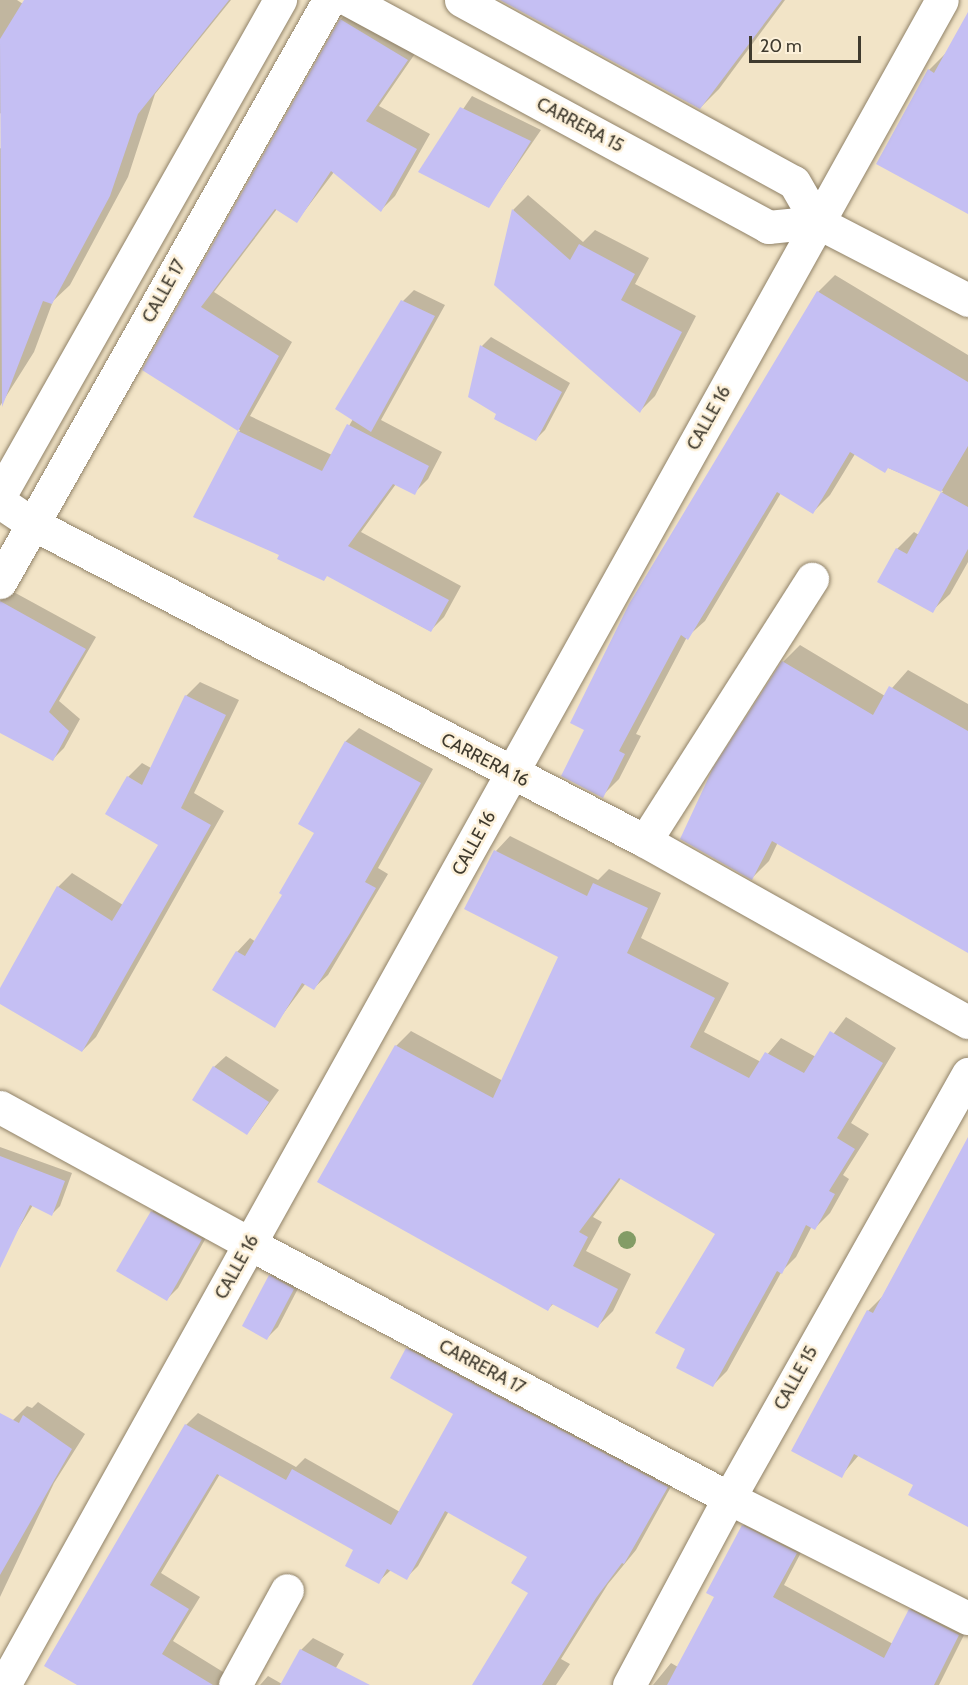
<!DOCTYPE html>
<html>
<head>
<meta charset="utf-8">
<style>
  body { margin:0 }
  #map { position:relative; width:968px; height:1685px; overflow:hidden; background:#f2e4c7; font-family:Cabin,sans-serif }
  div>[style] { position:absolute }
  .shadow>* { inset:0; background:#0003 }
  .building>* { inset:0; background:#c5bff3 }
  .roads { filter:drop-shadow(0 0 2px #908268) drop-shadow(0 0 2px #908268) }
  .street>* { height:33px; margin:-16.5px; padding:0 16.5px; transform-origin:16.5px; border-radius:16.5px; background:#fff }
  .highway>* { height:33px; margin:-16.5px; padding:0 16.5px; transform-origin:16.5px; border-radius:16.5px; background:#fff }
  .trees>* { width:18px; height:18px; margin:-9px; border-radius:50%; background:#839c66 }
  span { translate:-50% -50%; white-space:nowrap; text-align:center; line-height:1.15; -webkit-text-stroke:5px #fdf1da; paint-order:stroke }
  .street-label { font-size:18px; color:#3f3a2e }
  .scale { position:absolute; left:749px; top:36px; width:112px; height:27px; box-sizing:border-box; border:3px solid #3f3a2e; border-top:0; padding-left:8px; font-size:18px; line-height:21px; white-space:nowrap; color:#3f3a2e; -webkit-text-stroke:4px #fdf1da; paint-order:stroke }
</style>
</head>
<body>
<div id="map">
  <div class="shadow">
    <div style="clip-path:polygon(0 0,17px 0,23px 4px,26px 0,231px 0,155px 94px,128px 177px,70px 285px,53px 301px,34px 352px,0 406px,0 148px,16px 158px,31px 133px,0 113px)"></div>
    <div style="clip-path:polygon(503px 0,785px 0,719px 89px,700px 108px)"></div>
    <div style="clip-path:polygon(355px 5px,421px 45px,379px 106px,430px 134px,395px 196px,381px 210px,334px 172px,297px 221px,277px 209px,214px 292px,292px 342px,250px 416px,332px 455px,353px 419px,403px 301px,414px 290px,445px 305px,381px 420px,442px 452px,428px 479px,414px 493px,396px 484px,361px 532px,461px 586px,444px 617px,430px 631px,327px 575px,196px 516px,240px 430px,144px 369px,341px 19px)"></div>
    <div style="clip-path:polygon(968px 18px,968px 212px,929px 70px,947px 52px)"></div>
    <div style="clip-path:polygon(472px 96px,541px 130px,488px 207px,420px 172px)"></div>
    <div style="clip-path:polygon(528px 195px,583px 242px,595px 230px,649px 258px,635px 284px,696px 316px,655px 396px,640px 411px,513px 210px)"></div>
    <div style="clip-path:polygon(835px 275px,968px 355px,968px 562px,950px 594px,932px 611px,897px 549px,914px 532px,919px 535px,943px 491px,855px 454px,830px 495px,813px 512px,781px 493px,705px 621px,687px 637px,636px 734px,641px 736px,619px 779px,602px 796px,563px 776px,818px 292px)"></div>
    <div style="clip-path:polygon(491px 337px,570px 383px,545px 430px,536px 439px,498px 414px,482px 346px)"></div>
    <div style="clip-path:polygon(10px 590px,96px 637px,59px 701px,80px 719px,64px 748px,53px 759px,0 731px,0 601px)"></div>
    <div style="clip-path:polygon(800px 645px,885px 696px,908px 670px,968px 704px,968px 943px,778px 842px,769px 861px,752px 878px,783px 662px)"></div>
    <div style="clip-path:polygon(200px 682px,239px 700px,194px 793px,224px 811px,96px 1037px,82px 1051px,0 1002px,0 991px,58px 887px,72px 873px,123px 905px,160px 844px,128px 777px,142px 763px,151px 768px,186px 696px)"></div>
    <div style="clip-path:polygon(359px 728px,433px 769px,378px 868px,388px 874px,328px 975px,314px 988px,306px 983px,274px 1026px,237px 952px,250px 938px,256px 942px,284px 894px,316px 833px,300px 824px,346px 741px)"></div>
    <div style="clip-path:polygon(510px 836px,598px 880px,609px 869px,661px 893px,641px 938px,729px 983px,704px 1032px,761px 1062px,781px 1038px,816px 1057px,846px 1017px,896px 1048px,851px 1123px,869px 1134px,843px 1175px,849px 1179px,830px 1213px,815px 1228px,812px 1226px,796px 1257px,782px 1271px,727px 1371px,713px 1385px,687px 1348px,717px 1233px,622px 1177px,593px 1217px,602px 1222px,586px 1251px,631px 1274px,613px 1311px,598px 1326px,554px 1303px,548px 1309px,396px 1046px,411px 1031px,503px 1081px,560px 956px,496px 851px)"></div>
    <div style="clip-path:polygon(226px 1056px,279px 1090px,247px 1134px,214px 1067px)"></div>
    <div style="clip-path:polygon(968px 1141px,968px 1526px,915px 1485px,859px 1455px,841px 1476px,868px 1311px,883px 1296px)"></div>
    <div style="clip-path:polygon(0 1147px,72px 1173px,60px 1206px,52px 1214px,33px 1205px,17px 1231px,0 1222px)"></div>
    <div style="clip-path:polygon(163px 1201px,212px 1227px,178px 1288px,167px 1299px,152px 1212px)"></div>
    <div style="clip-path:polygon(281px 1265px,304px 1277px,278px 1327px,267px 1338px,270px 1276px)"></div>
    <div style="clip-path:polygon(420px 1337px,678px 1474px,636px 1550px,608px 1584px,561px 1659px,570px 1664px,556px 1685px,474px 1685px,530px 1592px,529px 1556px,449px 1511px,418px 1566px,406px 1578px,391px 1570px,378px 1582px,355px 1550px,220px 1474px,161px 1573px,200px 1597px,173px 1641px,228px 1675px,235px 1685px,80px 1685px,186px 1425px,198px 1413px,296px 1467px,305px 1458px,400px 1512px,455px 1414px,408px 1349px)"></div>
    <div style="clip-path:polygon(38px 1402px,85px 1434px,54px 1483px,0 1597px,0 1441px,13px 1420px,27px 1406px,32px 1408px)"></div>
    <div style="clip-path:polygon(755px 1514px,807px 1541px,784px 1585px,893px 1644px,910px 1610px,922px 1598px,968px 1627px,939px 1685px,653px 1685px,671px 1663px,678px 1667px,716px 1596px,743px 1526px)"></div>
    <div style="clip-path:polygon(313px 1638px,344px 1654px,326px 1685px,260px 1685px,268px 1676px,282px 1684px,301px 1650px)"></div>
  </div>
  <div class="building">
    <div style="clip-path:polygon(24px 0,229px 0,138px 114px,110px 196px,52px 304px,43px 301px,2px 407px,0 39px)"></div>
    <div style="clip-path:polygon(500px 0,782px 0,700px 109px)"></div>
    <div style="clip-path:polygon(968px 12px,968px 214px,876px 164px,928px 69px,934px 73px)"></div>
    <div style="clip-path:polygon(340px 19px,408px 60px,366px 121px,417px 149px,381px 212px,331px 171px,297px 223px,275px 209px,201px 307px,279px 356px,238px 431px,142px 370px)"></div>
    <div style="clip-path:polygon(460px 107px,531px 141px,489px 208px,418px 172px)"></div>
    <div style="clip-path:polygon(512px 209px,570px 260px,579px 244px,635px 274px,621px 300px,682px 332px,640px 413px,494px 285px)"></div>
    <div style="clip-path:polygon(817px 291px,968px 382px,968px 446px,941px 492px,888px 468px,885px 473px,850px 452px,813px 514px,777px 492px,688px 640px,681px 635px,619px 751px,625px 754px,603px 798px,561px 776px,584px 730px,570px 723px,629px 604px)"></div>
    <div style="clip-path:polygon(401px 300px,435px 316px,371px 432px,335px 409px)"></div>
    <div style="clip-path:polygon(480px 345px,562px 392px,536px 441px,494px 419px,496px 414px,468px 397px)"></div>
    <div style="clip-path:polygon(347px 424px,429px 466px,415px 495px,393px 484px,348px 546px,449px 600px,431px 632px,327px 576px,324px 581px,277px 559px,279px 555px,193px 517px,238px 431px,322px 471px)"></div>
    <div style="clip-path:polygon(941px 492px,968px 507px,968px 549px,933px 613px,877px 582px,896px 548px,907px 554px)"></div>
    <div style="clip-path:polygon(0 601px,86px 649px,49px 712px,69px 731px,53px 761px,0 733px)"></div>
    <div style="clip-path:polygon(782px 661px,873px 715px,889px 686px,968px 731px,968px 953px,772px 841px,752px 880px,680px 839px,713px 768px)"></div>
    <div style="clip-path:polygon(185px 695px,226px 715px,181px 808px,211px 825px,82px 1052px,0 1004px,0 988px,57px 886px,112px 921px,158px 845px,105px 814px,127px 776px,142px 785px)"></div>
    <div style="clip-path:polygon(345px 741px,421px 783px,365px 882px,376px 888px,350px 933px,314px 990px,302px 983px,275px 1028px,212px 990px,236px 951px,245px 956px,282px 895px,279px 893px,314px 833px,298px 824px)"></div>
    <div style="clip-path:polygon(494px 850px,587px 896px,593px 883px,648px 908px,627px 953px,715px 998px,690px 1047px,749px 1078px,765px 1052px,804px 1073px,830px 1031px,883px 1063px,837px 1138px,855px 1149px,829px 1191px,835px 1194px,815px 1230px,806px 1225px,782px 1274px,777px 1271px,713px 1387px,676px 1368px,685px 1349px,655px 1333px,715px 1234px,619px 1178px,579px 1232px,588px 1237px,573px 1266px,618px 1289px,598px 1328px,552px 1304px,548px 1311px,317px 1182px,395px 1045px,493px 1098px,558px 957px,464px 909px)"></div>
    <div style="clip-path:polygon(213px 1066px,269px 1102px,247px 1135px,192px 1100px)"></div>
    <div style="clip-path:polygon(968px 1137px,968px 1527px,908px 1495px,913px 1485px,854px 1454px,842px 1478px,791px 1451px,867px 1310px,873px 1313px)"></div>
    <div style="clip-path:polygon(0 1156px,65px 1181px,52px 1216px,30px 1205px,0 1268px)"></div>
    <div style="clip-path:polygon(151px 1211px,202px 1239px,167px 1301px,116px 1271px)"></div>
    <div style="clip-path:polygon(269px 1275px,294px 1289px,267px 1340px,242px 1326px)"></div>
    <div style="clip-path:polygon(406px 1348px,668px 1487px,624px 1564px,622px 1563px,596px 1598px,542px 1685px,472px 1685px,528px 1593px,511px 1583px,527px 1557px,445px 1511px,407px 1580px,387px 1569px,379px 1584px,345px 1566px,353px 1550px,217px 1474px,150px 1585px,189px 1609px,162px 1654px,213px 1685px,77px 1685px,44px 1666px,185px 1424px,286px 1480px,292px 1469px,391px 1525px,453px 1414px,390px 1378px)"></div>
    <div style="clip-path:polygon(0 1413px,19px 1423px,23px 1415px,72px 1449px,0 1575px)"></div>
    <div style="clip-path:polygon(742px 1525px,797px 1553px,773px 1597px,884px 1658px,909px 1609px,959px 1635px,934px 1685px,667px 1685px,714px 1597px,706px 1593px)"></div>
    <div style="clip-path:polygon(300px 1649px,370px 1685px,280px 1685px)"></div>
  </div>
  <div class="roads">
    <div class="street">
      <div style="left:349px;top:0;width:477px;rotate:28.4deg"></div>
      <div style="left:768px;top:227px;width:49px;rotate:-5.8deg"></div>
      <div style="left:461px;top:0;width:379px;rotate:28.7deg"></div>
      <div style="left:794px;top:182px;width:46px;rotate:60.1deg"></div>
      <div style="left:817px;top:222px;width:170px;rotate:27.3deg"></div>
      <div style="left:0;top:495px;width:569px;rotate:-60.51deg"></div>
      <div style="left:0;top:502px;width:40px;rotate:34deg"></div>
      <div style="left:33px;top:524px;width:689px;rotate:27.38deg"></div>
      <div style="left:645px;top:841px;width:370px;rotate:29.3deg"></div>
      <div style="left:0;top:582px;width:669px;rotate:-60.52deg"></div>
      <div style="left:645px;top:841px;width:311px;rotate:-57.5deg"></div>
      <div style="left:0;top:1107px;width:285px;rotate:28.7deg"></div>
      <div style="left:250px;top:1244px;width:542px;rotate:27.94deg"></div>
      <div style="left:729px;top:1498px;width:267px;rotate:26.7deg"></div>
      <div style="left:235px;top:1685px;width:108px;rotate:-61.3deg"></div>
      <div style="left:629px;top:1685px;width:212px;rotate:-61.9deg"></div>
      <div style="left:729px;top:1498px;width:487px;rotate:-60.6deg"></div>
    </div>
    <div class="highway">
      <div style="left:4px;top:1685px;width:1928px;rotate:-60.9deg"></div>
    </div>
  </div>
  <div class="trees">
    <div style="left:627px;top:1240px"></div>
  </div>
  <div class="street-label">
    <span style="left:580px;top:125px;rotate:28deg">CARRERA 15</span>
    <span style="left:164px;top:291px;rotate:-61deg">CALLE 17</span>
    <span style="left:709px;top:418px;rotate:-61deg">CALLE 16</span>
    <span style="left:485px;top:760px;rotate:27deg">CARRERA 16</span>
    <span style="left:474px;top:843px;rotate:-61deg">CALLE 16</span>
    <span style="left:237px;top:1267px;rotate:-61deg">CALLE 16</span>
    <span style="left:482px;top:1367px;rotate:28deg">CARRERA 17</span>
    <span style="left:796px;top:1378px;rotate:-61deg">CALLE 15</span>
  </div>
  <div class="scale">20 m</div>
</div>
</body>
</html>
